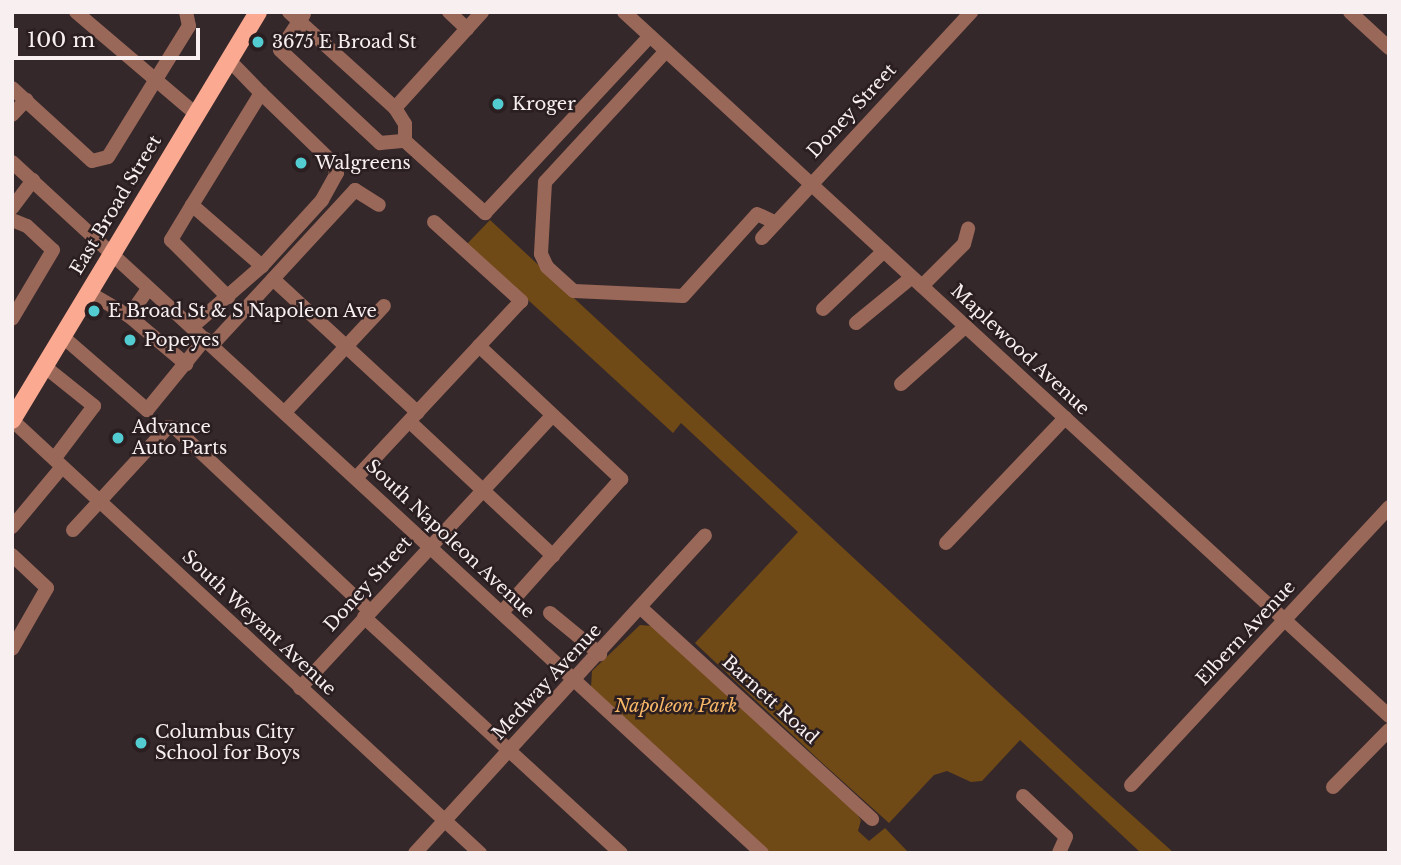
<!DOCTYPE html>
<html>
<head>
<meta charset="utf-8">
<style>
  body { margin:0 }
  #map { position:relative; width:1401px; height:865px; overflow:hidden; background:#35282b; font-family:"Libre Baskerville",serif }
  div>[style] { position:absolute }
  .green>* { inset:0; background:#6f4916 }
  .minor>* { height:14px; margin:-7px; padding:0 7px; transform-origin:7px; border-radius:7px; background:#9a6859 }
  .major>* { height:18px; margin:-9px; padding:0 9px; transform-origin:9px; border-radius:9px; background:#fba991 }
  .dots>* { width:19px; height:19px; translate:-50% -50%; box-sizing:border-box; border:4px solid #2a1e21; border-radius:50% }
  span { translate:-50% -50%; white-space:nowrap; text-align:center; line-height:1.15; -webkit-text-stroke:5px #2a1e21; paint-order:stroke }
  .poi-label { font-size:18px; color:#f7eff0 }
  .left { translate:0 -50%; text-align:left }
  .street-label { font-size:18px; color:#f7eff0 }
  .park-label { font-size:18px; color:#f7b767; font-style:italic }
  .frame { position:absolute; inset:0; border:14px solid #f7eff0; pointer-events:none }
  .scale { position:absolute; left:14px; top:28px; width:186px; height:32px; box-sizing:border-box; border:4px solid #f7eff0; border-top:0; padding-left:9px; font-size:21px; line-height:24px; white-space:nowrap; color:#f7eff0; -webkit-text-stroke:5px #2a1e21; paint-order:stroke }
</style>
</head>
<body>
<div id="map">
  <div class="green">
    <div style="clip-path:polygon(490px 220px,1084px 772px,1174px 853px,1141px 853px,1020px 740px,982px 781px,971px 782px,947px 771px,934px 775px,889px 823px,820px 761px,695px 643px,798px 532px,681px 423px,673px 433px,467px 244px)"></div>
    <div style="clip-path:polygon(640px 625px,652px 626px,856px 813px,861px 820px,858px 831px,869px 841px,885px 828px,909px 853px,771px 853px,591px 687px,592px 671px)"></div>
  </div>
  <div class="minor">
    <div style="left:76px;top:12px;width:157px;rotate:40.4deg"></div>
    <div style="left:289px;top:12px;width:143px;rotate:42.2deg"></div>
    <div style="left:395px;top:108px;width:130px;rotate:-47.8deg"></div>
    <div style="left:449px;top:12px;width:25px;rotate:43deg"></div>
    <div style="left:624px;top:12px;width:1040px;rotate:42.62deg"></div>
    <div style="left:1350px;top:12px;width:53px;rotate:42.7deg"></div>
    <div style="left:304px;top:14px;width:43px;rotate:123.7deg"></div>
    <div style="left:280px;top:50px;width:137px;rotate:42.9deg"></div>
    <div style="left:380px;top:143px;width:25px;rotate:-5deg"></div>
    <div style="left:666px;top:51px;width:178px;rotate:132.7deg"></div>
    <div style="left:545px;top:182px;width:72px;rotate:93.2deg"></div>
    <div style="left:541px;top:254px;width:14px;rotate:65deg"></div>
    <div style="left:547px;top:267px;width:36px;rotate:42deg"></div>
    <div style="left:574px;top:291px;width:109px;rotate:2.6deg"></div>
    <div style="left:683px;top:296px;width:110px;rotate:-47.9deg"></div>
    <div style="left:757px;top:214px;width:21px;rotate:25deg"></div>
    <div style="left:229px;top:60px;width:46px;rotate:45.9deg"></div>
    <div style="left:261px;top:93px;width:132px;rotate:121.6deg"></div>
    <div style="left:192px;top:205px;width:93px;rotate:41.1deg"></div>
    <div style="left:12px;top:88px;width:108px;rotate:42.4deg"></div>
    <div style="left:92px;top:161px;width:16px;rotate:-14deg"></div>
    <div style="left:108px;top:157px;width:154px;rotate:-58.3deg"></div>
    <div style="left:189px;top:26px;width:14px;rotate:-102deg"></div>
    <div style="left:395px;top:108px;width:19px;rotate:58deg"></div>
    <div style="left:405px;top:124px;width:17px;rotate:90deg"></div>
    <div style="left:405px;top:141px;width:108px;rotate:42deg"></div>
    <div style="left:485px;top:213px;width:242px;rotate:-47deg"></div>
    <div style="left:12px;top:115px;width:21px;rotate:-47deg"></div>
    <div style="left:12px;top:162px;width:1020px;rotate:42.66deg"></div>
    <div style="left:192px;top:205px;width:41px;rotate:121deg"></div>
    <div style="left:171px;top:240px;width:81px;rotate:45deg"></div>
    <div style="left:12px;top:208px;width:35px;rotate:-53deg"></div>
    <div style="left:12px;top:220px;width:16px;rotate:22deg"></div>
    <div style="left:27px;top:226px;width:35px;rotate:43deg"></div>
    <div style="left:53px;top:250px;width:80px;rotate:120.7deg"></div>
    <div style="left:434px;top:222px;width:118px;rotate:42.2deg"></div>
    <div style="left:521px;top:301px;width:62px;rotate:133deg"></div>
    <div style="left:762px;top:238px;width:308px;rotate:-47.2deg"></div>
    <div style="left:273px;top:279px;width:197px;rotate:42.7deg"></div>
    <div style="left:922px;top:286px;width:59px;rotate:-45deg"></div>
    <div style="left:964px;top:244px;width:16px;rotate:-75deg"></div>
    <div style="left:88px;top:292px;width:48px;rotate:30.3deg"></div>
    <div style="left:129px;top:316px;width:33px;rotate:-55deg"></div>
    <div style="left:823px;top:309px;width:84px;rotate:-43.6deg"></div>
    <div style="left:129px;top:316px;width:75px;rotate:40.1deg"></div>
    <div style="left:856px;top:323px;width:72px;rotate:-39.4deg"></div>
    <div style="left:192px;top:327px;width:93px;rotate:-41.1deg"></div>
    <div style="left:262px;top:266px;width:89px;rotate:-47.7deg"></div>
    <div style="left:322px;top:200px;width:31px;rotate:-61deg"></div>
    <div style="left:337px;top:173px;width:17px;rotate:-121deg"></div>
    <div style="left:328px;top:158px;width:93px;rotate:-135.9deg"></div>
    <div style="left:62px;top:336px;width:113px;rotate:41deg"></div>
    <div style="left:147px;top:410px;width:92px;rotate:-50.8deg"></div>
    <div style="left:212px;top:345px;width:211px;rotate:-47.3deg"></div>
    <div style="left:355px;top:190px;width:28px;rotate:32deg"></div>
    <div style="left:44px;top:366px;width:64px;rotate:38.7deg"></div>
    <div style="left:94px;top:406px;width:66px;rotate:127deg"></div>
    <div style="left:901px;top:384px;width:87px;rotate:-41.7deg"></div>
    <div style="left:285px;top:412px;width:145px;rotate:-47deg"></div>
    <div style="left:12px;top:420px;width:638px;rotate:42.78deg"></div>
    <div style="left:410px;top:422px;width:196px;rotate:43.1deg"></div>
    <div style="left:356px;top:478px;width:180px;rotate:-47deg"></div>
    <div style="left:479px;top:346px;width:195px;rotate:43.1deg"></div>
    <div style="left:621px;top:479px;width:178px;rotate:131.8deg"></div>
    <div style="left:12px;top:527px;width:78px;rotate:-50.2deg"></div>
    <div style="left:73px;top:530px;width:140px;rotate:-47.3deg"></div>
    <div style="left:168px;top:427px;width:7px;rotate:8deg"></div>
    <div style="left:175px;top:428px;width:267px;rotate:43.2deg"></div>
    <div style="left:946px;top:543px;width:173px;rotate:-46.4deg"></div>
    <div style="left:12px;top:555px;width:48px;rotate:43.3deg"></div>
    <div style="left:47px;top:588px;width:70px;rotate:119.8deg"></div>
    <div style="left:641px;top:608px;width:313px;rotate:42.4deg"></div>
    <div style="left:550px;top:613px;width:65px;rotate:39.4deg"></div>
    <div style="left:364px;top:617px;width:349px;rotate:42.6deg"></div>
    <div style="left:300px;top:688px;width:371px;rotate:-47.2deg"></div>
    <div style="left:1131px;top:785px;width:379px;rotate:-47.1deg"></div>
    <div style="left:1333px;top:787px;width:80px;rotate:-45.5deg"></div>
    <div style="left:1023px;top:796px;width:59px;rotate:43.6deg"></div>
    <div style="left:1066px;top:837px;width:17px;rotate:114deg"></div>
    <div style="left:415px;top:853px;width:430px;rotate:-47.6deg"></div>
  </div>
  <div class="major">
    <div style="left:12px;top:420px;width:476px;rotate:-58.9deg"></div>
  </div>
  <div class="dots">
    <div style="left:258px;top:42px;background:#52ccd0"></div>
    <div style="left:498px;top:104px;background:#52ccd0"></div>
    <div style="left:301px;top:163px;background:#52ccd0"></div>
    <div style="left:94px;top:311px;background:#52ccd0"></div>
    <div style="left:130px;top:340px;background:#52ccd0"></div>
    <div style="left:118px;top:438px;background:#52ccd0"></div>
    <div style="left:141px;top:743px;background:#52ccd0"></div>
  </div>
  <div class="poi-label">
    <span class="left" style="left:272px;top:42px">3675 E Broad St</span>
    <span class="left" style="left:512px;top:104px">Kroger</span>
    <span class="left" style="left:315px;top:163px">Walgreens</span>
    <span class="left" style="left:108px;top:311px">E Broad St &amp; S Napoleon Ave</span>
    <span class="left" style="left:144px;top:340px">Popeyes</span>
    <span class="left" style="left:132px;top:438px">Advance<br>Auto Parts</span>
    <span class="left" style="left:155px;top:743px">Columbus City<br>School for Boys</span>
  </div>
  <div class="street-label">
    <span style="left:852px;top:111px;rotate:-47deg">Doney Street</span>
    <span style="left:116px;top:205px;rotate:-59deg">East Broad Street</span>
    <span style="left:1020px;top:350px;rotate:43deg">Maplewood Avenue</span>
    <span style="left:450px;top:539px;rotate:43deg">South Napoleon Avenue</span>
    <span style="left:368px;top:584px;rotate:-48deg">Doney Street</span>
    <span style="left:259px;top:623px;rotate:43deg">South Weyant Avenue</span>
    <span style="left:1246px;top:633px;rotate:-47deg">Elbern Avenue</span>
    <span style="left:547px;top:682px;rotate:-47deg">Medway Avenue</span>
    <span style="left:770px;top:700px;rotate:42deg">Barnett Road</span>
  </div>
  <div class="park-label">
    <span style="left:676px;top:706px">Napoleon Park</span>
  </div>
  <div class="frame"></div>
  <div class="scale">100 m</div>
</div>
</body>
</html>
